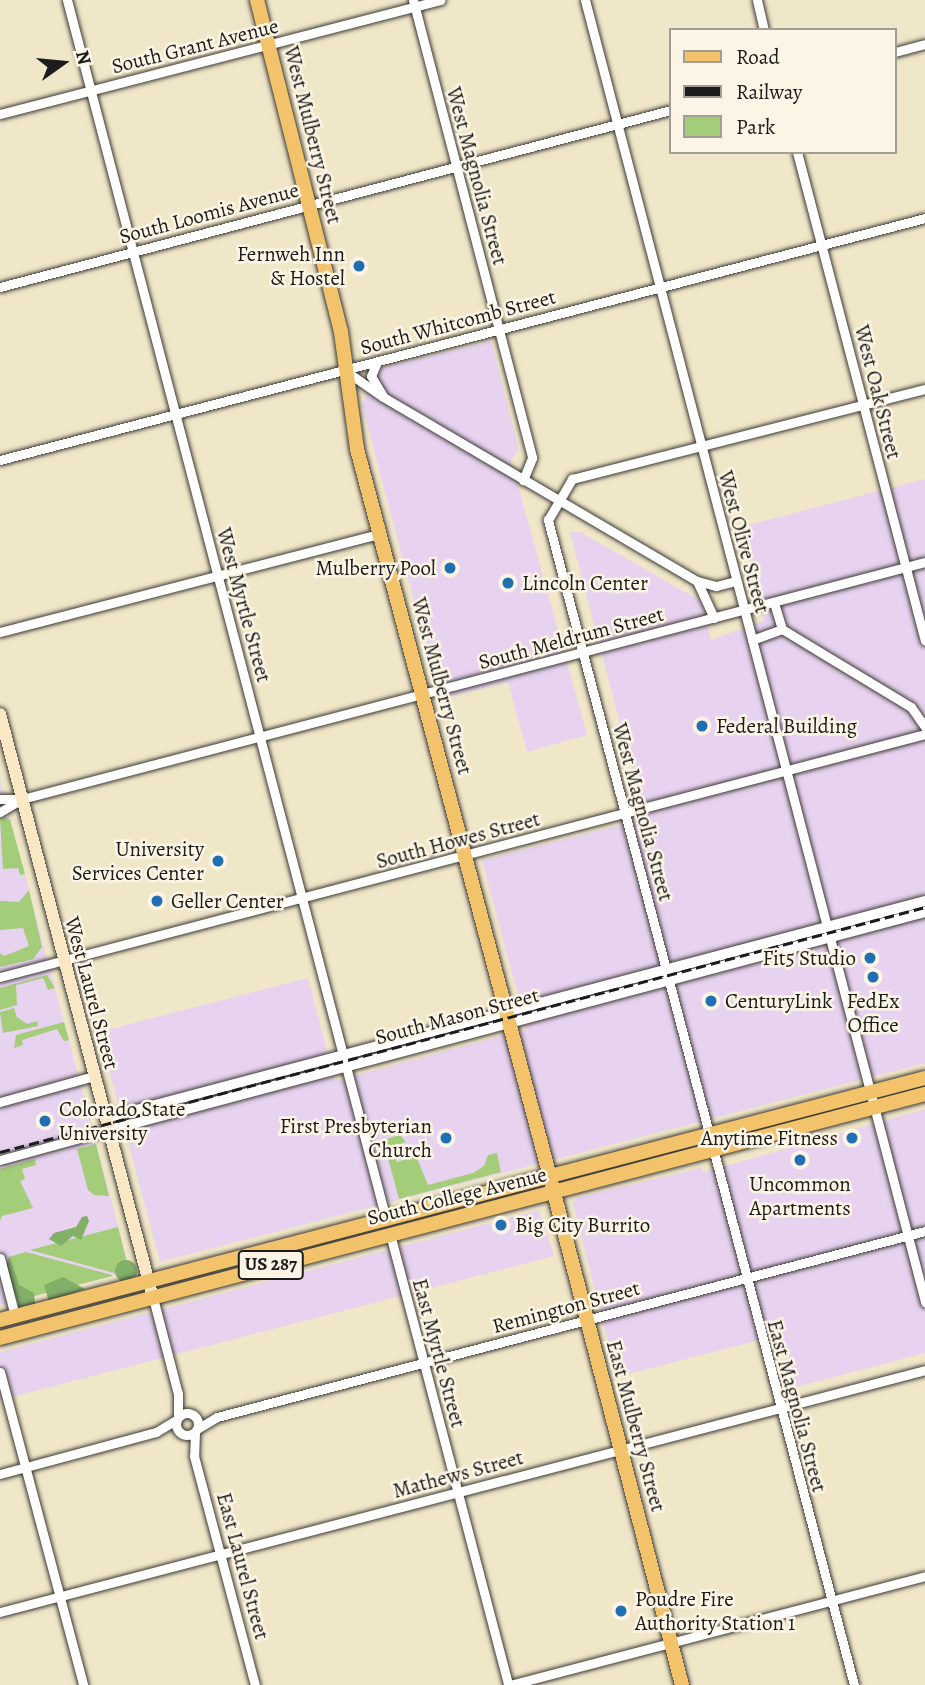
<!DOCTYPE html>
<html>
<head>
<meta charset="utf-8">
<style>
  body { margin:0 }
  #map { position:relative; width:925px; height:1685px; overflow:hidden; background:#f0e6c8; font-family:Alegreya,serif }
  div>[style] { position:absolute }
  .built>* { inset:0; background:#e7d2ef }
  .green>* { inset:0; background:#a3cd79 }
  .forest>* { inset:0; background:#82b069 }
  .round { border-radius:50% }
  .roads { filter:drop-shadow(0 0 2px #3c3a36) drop-shadow(0 0 2px #3c3a36) }
  .minor>* { height:9px; margin:-4.5px; padding:0 4.5px; transform-origin:4.5px; border-radius:4.5px; background:#fff }
  .minor>.ring { margin:-4.5px; padding:0; box-sizing:content-box; background:none; border:9px solid #fff; border-radius:50% }
  .tertiary>* { height:10px; margin:-5px; padding:0 5px; transform-origin:5px; border-radius:5px; background:#fff }
  .secondary>* { height:12px; margin:-6px; padding:0 6px; transform-origin:6px; border-radius:6px; background:#fae7c3 }
  .primary>* { height:14px; margin:-7px; padding:0 7px; transform-origin:7px; border-radius:7px; background:#f2c36a }
  .trunk>* { height:14px; margin:-7px; padding:0 7px; transform-origin:7px; border-radius:7px; background:#f2c36a }
  .rail>* { height:2.5px; margin-top:-1.25px; transform-origin:0; background:repeating-linear-gradient(90deg,#1c1c1c 0 10px,transparent 0 15px) }
  .dots>* { width:19px; height:19px; translate:-50% -50%; box-sizing:border-box; border:4px solid #fcf5e5; border-radius:50% }
  span { translate:-50% -50%; white-space:nowrap; text-align:center; line-height:1.15; -webkit-text-stroke:5px #fcf5e5; paint-order:stroke }
  .shield-label span { padding:2px 5px; background:#fcf5e5; border:2px solid; border-radius:5px; -webkit-text-stroke-width:0 }
  .shield-label { font-size:19px; color:#1c1c1c; font-weight:700 }
  .street-label { font-size:21px; color:#1c1c1c }
  .poi-label { font-size:21px; color:#1c1c1c }
  .right { translate:-100% -50%; text-align:right }
  .left { translate:0 -50%; text-align:left }
  .legend { position:absolute; left:669px; top:28px; width:228px; height:126px; box-sizing:border-box; background:#fcf5e5; border:2px solid #a29e95; margin:0; padding:9px 12px; list-style:none; font-size:21px; color:#1c1c1c }
  .legend li { display:flex; align-items:center; gap:14px; height:35px }
  .legend b { width:35px; border:2px solid #a29e95 }
  .north { position:absolute; left:28px; top:28px; width:70px; height:70px; -webkit-text-stroke:5px #fcf5e5; paint-order:stroke; rotate:75deg; font-size:19px; font-weight:700; line-height:28px; text-align:center; color:#1c1c1c }
  .north::after { content:''; display:block; margin:auto; width:24px; height:32px; background:#1c1c1c; clip-path:polygon(50% 0,100% 100%,50% 72%,0 100%) }
</style>
</head>
<body>
<div id="map">
  <div class="built">
    <div style="clip-path:polygon(491px 341px,519px 450px,511px 460px,587px 735px,527px 752px,508px 682px,440px 699px,362px 405px,377px 369px)"></div>
    <div style="clip-path:polygon(925px 479px,925px 1063px,160px 1262px,99px 1032px,308px 978px,335px 1081px,527px 1029px,482px 860px,645px 819px,570px 532px,580px 532px,701px 601px,711px 640px,764px 621px,741px 527px)"></div>
    <div style="clip-path:polygon(0 781px,130px 1271px,0 1305px)"></div>
    <div style="clip-path:polygon(925px 1109px,925px 1353px,796px 1387px,778px 1335px,617px 1377px,573px 1203px,576px 1198px,701px 1168px,704px 1172px)"></div>
    <div style="clip-path:polygon(539px 1210px,554px 1256px,0 1400px,0 1352px)"></div>
  </div>
  <div class="green">
    <div style="clip-path:polygon(5px 817px,10px 820px,25px 874px,20px 875px,18px 868px,3px 869px,0 818px)"></div>
    <div style="clip-path:polygon(29px 890px,42px 947px,33px 959px,0 967px,0 953px,4px 956px,29px 946px,23px 928px,0 930px,0 901px,19px 902px)"></div>
    <div style="clip-path:polygon(47px 975px,55px 988px,48px 990px,43px 978px,16px 985px,17px 1005px,0 1010px,0 988px)"></div>
    <div style="clip-path:polygon(14px 1008px,17px 1017px,27px 1024px,37px 1021px,38px 1026px,3px 1033px,0 1012px)"></div>
    <div style="clip-path:polygon(64px 1022px,69px 1040px,64px 1041px,57px 1029px,22px 1040px,23px 1045px,14px 1048px,16px 1035px)"></div>
    <div style="clip-path:polygon(400px 1135px,406px 1142px,393px 1146px,397px 1162px,416px 1156px,428px 1185px,473px 1173px,484px 1166px,488px 1155px,497px 1153px,501px 1172px,399px 1199px,383px 1140px)"></div>
    <div style="clip-path:polygon(96px 1144px,109px 1196px,94px 1195px,88px 1190px,77px 1149px)"></div>
    <div style="clip-path:polygon(35px 1159px,36px 1165px,22px 1169px,25px 1179px,20px 1181px,33px 1208px,2px 1216px,0 1221px,0 1169px)"></div>
    <div style="clip-path:polygon(118px 1227px,129px 1271px,118px 1274px,30px 1250px)"></div>
    <div style="clip-path:polygon(26px 1252px,112px 1275px,112px 1276px,19px 1300px,8px 1257px)"></div>
  </div>
  <div class="forest">
    <div style="clip-path:polygon(82px 1217px,87px 1216px,89px 1221px,81px 1240px,73px 1236px,61px 1246px,49px 1239px,54px 1233px,76px 1227px)"></div>
    <div style="clip-path:polygon(10px 1257px,19px 1285px,34px 1293px,35px 1304px,20px 1310px,6px 1265px)"></div>
    <div class="round" style="left:115px;top:1260px;width:22px;height:22px"></div>
    <div style="clip-path:polygon(63px 1277px,85px 1289px,49px 1302px,44px 1285px)"></div>
  </div>
  <div class="roads">
    <div class="minor">
      <div style="left:67px;top:0;width:1260px;rotate:75.34deg"></div>
      <div style="left:413px;top:0;width:473px;rotate:75.4deg"></div>
      <div style="left:532px;top:458px;width:24px;rotate:112deg"></div>
      <div style="left:585px;top:0;width:1346px;rotate:75.36deg"></div>
      <div style="left:757px;top:0;width:31px;rotate:77deg"></div>
      <div style="left:895px;top:52px;width:31px;rotate:-15deg"></div>
      <div style="left:0;top:114px;width:455px;rotate:-14.5deg"></div>
      <div style="left:797px;top:152px;width:505px;rotate:75.33deg"></div>
      <div style="left:0;top:287px;width:694px;rotate:-14.78deg"></div>
      <div style="left:377px;top:362px;width:15px;rotate:113deg"></div>
      <div style="left:371px;top:376px;width:23px;rotate:59deg"></div>
      <div style="left:347px;top:372px;width:44px;rotate:34.8deg"></div>
      <div style="left:383px;top:397px;width:364px;rotate:30.4deg"></div>
      <div style="left:0;top:460px;width:956px;rotate:-14.66deg"></div>
      <div style="left:714px;top:618px;width:41px;rotate:-114.7deg"></div>
      <div style="left:697px;top:581px;width:20px;rotate:15deg"></div>
      <div style="left:716px;top:586px;width:21px;rotate:-14deg"></div>
      <div style="left:782px;top:629px;width:151px;rotate:31.2deg"></div>
      <div style="left:911px;top:707px;width:24px;rotate:55deg"></div>
      <div style="left:0;top:632px;width:391px;rotate:-14.5deg"></div>
      <div style="left:752px;top:640px;width:32px;rotate:-20deg"></div>
      <div style="left:782px;top:629px;width:28px;rotate:-107deg"></div>
      <div style="left:0;top:799px;width:22px"></div>
      <div style="left:22px;top:799px;width:934px;rotate:-14.71deg"></div>
      <div style="left:0;top:812px;width:26px;rotate:-31deg"></div>
      <div style="left:0;top:977px;width:956px;rotate:-14.72deg"></div>
      <div style="left:0;top:1102px;width:98px;rotate:-15.5deg"></div>
      <div style="left:0;top:1160px;width:113px;rotate:-15.4deg"></div>
      <div style="left:390px;top:1234px;width:466px;rotate:75.3deg"></div>
      <div style="left:0;top:1258px;width:60px;rotate:75.5deg"></div>
      <div style="left:153px;top:1298px;width:99px;rotate:75.4deg"></div>
      <div style="left:178px;top:1394px;width:23px;rotate:90deg"></div>
      <div style="left:0;top:1372px;width:324px;rotate:75.1deg"></div>
      <div class="ring" style="left:176px;top:1413px;width:13px;height:13px"></div>
      <div style="left:197px;top:1429px;width:23px;rotate:-31deg"></div>
      <div style="left:217px;top:1417px;width:732px;rotate:-14.72deg"></div>
      <div style="left:195px;top:1432px;width:24px;rotate:92deg"></div>
      <div style="left:194px;top:1456px;width:237px;rotate:75.1deg"></div>
      <div style="left:0;top:1474px;width:162px;rotate:-15.1deg"></div>
      <div style="left:156px;top:1432px;width:23px;rotate:-31deg"></div>
      <div style="left:0;top:1612px;width:956px;rotate:-14.66deg"></div>
      <div style="left:510px;top:1685px;width:429px;rotate:-14.7deg"></div>
      <div style="left:854px;top:1685px;width:1205px;rotate:-104.72deg"></div>
      <div style="left:548px;top:520px;width:48px;rotate:-59.7deg"></div>
      <div style="left:572px;top:479px;width:364px;rotate:-14.3deg"></div>
    </div>
    <div class="tertiary">
      <div style="left:106px;top:1118px;width:847px;rotate:-14.84deg"></div>
      <div style="left:109px;top:1130px;width:845px;rotate:-14.96deg"></div>
    </div>
    <div class="secondary">
      <div style="left:0;top:714px;width:604px;rotate:75.32deg"></div>
    </div>
    <div class="primary">
      <div style="left:257px;top:0;width:342px;rotate:75.8deg"></div>
      <div style="left:341px;top:332px;width:118px;rotate:82.2deg"></div>
      <div style="left:357px;top:449px;width:753px;rotate:75.15deg"></div>
    </div>
    <div class="trunk">
      <div style="left:552px;top:1185px;width:517px;rotate:75.43deg"></div>
      <div style="left:0;top:1320px;width:956px;rotate:-14.66deg"></div>
      <div style="left:0;top:1338px;width:957px;rotate:-14.78deg"></div>
    </div>
  </div>
  <div class="rail">
    <div style="left:0;top:1152px;width:957px;rotate:-14.83deg"></div>
  </div>
  <div class="dots">
    <div style="left:359px;top:266px;background:#1f6fb2"></div>
    <div style="left:450px;top:568px;background:#1f6fb2"></div>
    <div style="left:508px;top:583px;background:#1f6fb2"></div>
    <div style="left:702px;top:726px;background:#1f6fb2"></div>
    <div style="left:218px;top:861px;background:#1f6fb2"></div>
    <div style="left:157px;top:901px;background:#1f6fb2"></div>
    <div style="left:870px;top:958px;background:#1f6fb2"></div>
    <div style="left:873px;top:977px;background:#1f6fb2"></div>
    <div style="left:711px;top:1001px;background:#1f6fb2"></div>
    <div style="left:45px;top:1121px;background:#1f6fb2"></div>
    <div style="left:446px;top:1138px;background:#1f6fb2"></div>
    <div style="left:852px;top:1138px;background:#1f6fb2"></div>
    <div style="left:800px;top:1160px;background:#1f6fb2"></div>
    <div style="left:501px;top:1225px;background:#1f6fb2"></div>
    <div style="left:621px;top:1611px;background:#1f6fb2"></div>
  </div>
  <div class="shield-label">
    <span style="left:271px;top:1265px">US 287</span>
  </div>
  <div class="street-label">
    <span style="left:195px;top:46px;rotate:-14deg">South Grant Avenue</span>
    <span style="left:313px;top:135px;rotate:76deg">West Mulberry Street</span>
    <span style="left:477px;top:176px;rotate:75deg">West Magnolia Street</span>
    <span style="left:209px;top:213px;rotate:-15deg">South Loomis Avenue</span>
    <span style="left:458px;top:322px;rotate:-15deg">South Whitcomb Street</span>
    <span style="left:878px;top:392px;rotate:76deg">West Oak Street</span>
    <span style="left:744px;top:542px;rotate:75deg">West Olive Street</span>
    <span style="left:244px;top:605px;rotate:75deg">West Myrtle Street</span>
    <span style="left:571px;top:638px;rotate:-15deg">South Meldrum Street</span>
    <span style="left:442px;top:686px;rotate:75deg">West Mulberry Street</span>
    <span style="left:643px;top:812px;rotate:75deg">West Magnolia Street</span>
    <span style="left:458px;top:840px;rotate:-15deg">South Howes Street</span>
    <span style="left:92px;top:993px;rotate:75deg">West Laurel Street</span>
    <span style="left:457px;top:1016px;rotate:-15deg">South Mason Street</span>
    <span style="left:457px;top:1196px;rotate:-14deg">South College Avenue</span>
    <span style="left:566px;top:1307px;rotate:-15deg">Remington Street</span>
    <span style="left:439px;top:1353px;rotate:75deg">East Myrtle Street</span>
    <span style="left:797px;top:1406px;rotate:75deg">East Magnolia Street</span>
    <span style="left:636px;top:1426px;rotate:75deg">East Mulberry Street</span>
    <span style="left:458px;top:1474px;rotate:-15deg">Mathews Street</span>
    <span style="left:243px;top:1566px;rotate:75deg">East Laurel Street</span>
  </div>
  <div class="poi-label">
    <span class="right" style="left:345px;top:266px">Fernweh Inn<br>&amp; Hostel</span>
    <span class="right" style="left:436px;top:568px">Mulberry Pool</span>
    <span class="left" style="left:522px;top:583px">Lincoln Center</span>
    <span class="left" style="left:716px;top:726px">Federal Building</span>
    <span class="right" style="left:204px;top:861px">University<br>Services Center</span>
    <span class="left" style="left:171px;top:901px">Geller Center</span>
    <span class="right" style="left:856px;top:958px">Fit5 Studio</span>
    <span class="left" style="left:725px;top:1001px">CenturyLink</span>
    <span style="left:873px;top:1013px">FedEx<br>Office</span>
    <span class="left" style="left:59px;top:1121px">Colorado State<br>University</span>
    <span class="right" style="left:432px;top:1138px">First Presbyterian<br>Church</span>
    <span class="right" style="left:838px;top:1138px">Anytime Fitness</span>
    <span style="left:800px;top:1196px">Uncommon<br>Apartments</span>
    <span class="left" style="left:515px;top:1225px">Big City Burrito</span>
    <span class="left" style="left:635px;top:1611px">Poudre Fire<br>Authority Station 1</span>
  </div>
  <ul class="legend">
  <li><b style="height:9px;background:#f2c36a"></b>Road</li>
  <li><b style="height:9px;background:#1c1c1c"></b>Railway</li>
  <li><b style="height:19px;background:#a3cd79"></b>Park</li>
  </ul>
  <div class="north">N</div>
</div>
</body>
</html>
